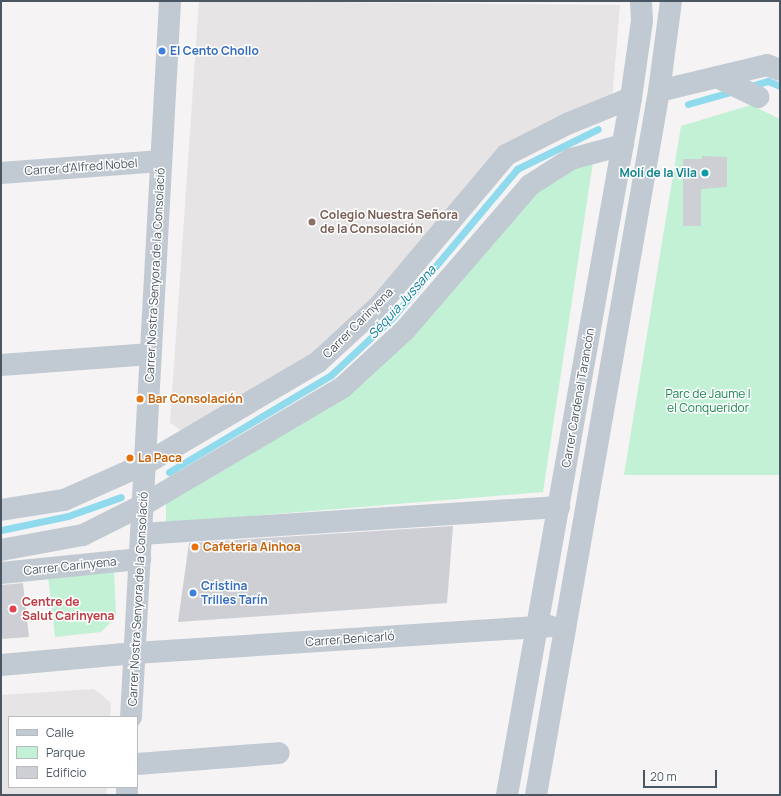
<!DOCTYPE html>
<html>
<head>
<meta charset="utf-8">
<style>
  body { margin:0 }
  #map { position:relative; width:781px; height:796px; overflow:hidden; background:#f5f3f3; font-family:Manrope,sans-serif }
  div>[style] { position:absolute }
  .education>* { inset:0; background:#e6e4e5 }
  .green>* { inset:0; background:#c3f1d5 }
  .stream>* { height:7px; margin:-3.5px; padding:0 3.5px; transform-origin:3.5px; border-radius:3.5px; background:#90daee }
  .building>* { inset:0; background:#cdcfd5 }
  .minor>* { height:22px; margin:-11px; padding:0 11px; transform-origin:11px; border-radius:11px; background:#c1cad2 }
  .dots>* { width:11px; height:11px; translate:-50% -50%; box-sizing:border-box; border:2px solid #fff; border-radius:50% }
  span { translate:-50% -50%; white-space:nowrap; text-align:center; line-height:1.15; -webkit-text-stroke:3px #fff; paint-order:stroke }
  .shop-label { font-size:12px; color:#366cbe; font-weight:700 }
  .left { translate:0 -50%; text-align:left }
  .street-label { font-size:12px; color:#4a5661 }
  .culture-label { font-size:12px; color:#0d838f; font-weight:700 }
  .right { translate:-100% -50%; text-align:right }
  .education-label { font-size:12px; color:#785e54; font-weight:700 }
  .park-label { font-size:12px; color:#17864f }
  .food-label { font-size:12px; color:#c56008; font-weight:700 }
  .health-label { font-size:12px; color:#be3a42; font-weight:700 }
  .water-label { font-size:13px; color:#0c7c9b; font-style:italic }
  .frame { position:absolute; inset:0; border:2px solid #4a5661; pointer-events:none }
  .legend { position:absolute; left:8px; top:716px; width:130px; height:72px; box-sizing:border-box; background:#fff; border:1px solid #b7bbc0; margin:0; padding:5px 7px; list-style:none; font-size:12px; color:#4a5661 }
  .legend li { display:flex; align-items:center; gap:8px; height:20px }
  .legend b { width:20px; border:1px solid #b7bbc0 }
  .scale { position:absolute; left:643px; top:770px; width:74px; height:18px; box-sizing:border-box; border:2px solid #4a5661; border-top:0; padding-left:5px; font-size:12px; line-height:14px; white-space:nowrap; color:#4a5661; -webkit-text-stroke:3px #fff; paint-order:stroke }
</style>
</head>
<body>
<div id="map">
  <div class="education">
    <div style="clip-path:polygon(199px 1px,620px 5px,612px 101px,561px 116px,315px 356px,182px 431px,170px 423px)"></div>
    <div style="clip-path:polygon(94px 689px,111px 703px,110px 717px,9px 717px,9px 787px,107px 787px,106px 795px,1px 795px,1px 695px)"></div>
  </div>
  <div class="green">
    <div style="clip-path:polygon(751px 105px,780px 119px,780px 475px,624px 475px,681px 126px)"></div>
    <div style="clip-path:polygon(593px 162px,543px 492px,166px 523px,166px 503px,297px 423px,536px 192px,568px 171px)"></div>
    <div style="clip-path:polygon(114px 570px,116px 617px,101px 632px,55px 637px,48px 576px)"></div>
  </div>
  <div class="stream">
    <div style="left:748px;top:87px;width:21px;rotate:-17deg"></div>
    <div style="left:768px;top:81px;width:13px;rotate:23deg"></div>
    <div style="left:688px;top:104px;width:48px;rotate:-15.8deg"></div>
    <div style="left:169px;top:472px;width:189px;rotate:-30.9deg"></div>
    <div style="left:331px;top:375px;width:83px;rotate:-43.1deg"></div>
    <div style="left:392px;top:318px;width:194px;rotate:-50deg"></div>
    <div style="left:517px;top:169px;width:90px;rotate:-26.3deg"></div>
    <div style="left:1px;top:530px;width:68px;rotate:-11.8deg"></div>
    <div style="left:68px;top:516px;width:56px;rotate:-19.7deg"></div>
  </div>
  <div class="building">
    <div style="clip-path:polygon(702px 156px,727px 157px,727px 187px,701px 189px,701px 226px,683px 226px,683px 159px,702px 159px)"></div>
    <div style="clip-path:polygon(453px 526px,447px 603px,178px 622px,189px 543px)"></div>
    <div style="clip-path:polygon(23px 583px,29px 637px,1px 639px,1px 585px)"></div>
  </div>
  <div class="minor">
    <div style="left:717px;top:77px;width:46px;rotate:26deg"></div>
    <div style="left:659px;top:91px;width:111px;rotate:-13.5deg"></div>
    <div style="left:767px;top:65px;width:14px;rotate:21deg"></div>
    <div style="left:1px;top:173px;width:160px;rotate:-4.3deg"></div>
    <div style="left:1px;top:365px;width:150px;rotate:-4.2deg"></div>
    <div style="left:1px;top:510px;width:64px;rotate:-9deg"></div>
    <div style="left:64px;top:500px;width:89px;rotate:-24deg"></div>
    <div style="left:145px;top:464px;width:201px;rotate:-30.5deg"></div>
    <div style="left:318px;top:362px;width:83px;rotate:-42.6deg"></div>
    <div style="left:379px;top:306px;width:197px;rotate:-49.9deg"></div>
    <div style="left:506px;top:155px;width:68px;rotate:-26.9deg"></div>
    <div style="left:567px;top:124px;width:69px;rotate:-22.1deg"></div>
    <div style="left:141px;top:534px;width:419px;rotate:-3.7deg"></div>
    <div style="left:1px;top:550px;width:83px;rotate:-10.4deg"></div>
    <div style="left:83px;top:535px;width:67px;rotate:-26.6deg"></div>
    <div style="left:143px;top:505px;width:232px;rotate:-30.5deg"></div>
    <div style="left:343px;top:387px;width:84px;rotate:-42.6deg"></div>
    <div style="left:405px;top:330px;width:191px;rotate:-49.2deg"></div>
    <div style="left:530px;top:185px;width:49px;rotate:-32.4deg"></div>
    <div style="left:571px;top:159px;width:54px;rotate:-15.1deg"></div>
    <div style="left:1px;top:573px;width:140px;rotate:-5.8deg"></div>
    <div style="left:1px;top:665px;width:135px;rotate:-5.1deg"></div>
    <div style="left:135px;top:653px;width:416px;rotate:-3.7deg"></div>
    <div style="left:131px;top:717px;width:717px;rotate:-86.88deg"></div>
    <div style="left:137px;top:764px;width:142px;rotate:-4.4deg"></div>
    <div style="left:127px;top:795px;width:8px;rotate:-90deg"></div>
    <div style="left:507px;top:795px;width:708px;rotate:-79.91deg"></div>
    <div style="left:631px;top:98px;width:78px;rotate:-81.9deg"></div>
    <div style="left:642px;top:21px;width:20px;rotate:-93deg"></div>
    <div style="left:536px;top:795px;width:715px;rotate:-80.09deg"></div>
    <div style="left:659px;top:91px;width:91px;rotate:-82.4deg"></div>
  </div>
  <div class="dots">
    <div style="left:162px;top:51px;background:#3f7fe0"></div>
    <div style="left:705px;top:173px;background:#0f9aa8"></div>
    <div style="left:312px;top:222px;background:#8d6e63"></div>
    <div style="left:140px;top:399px;background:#e8710a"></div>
    <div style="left:130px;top:458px;background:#e8710a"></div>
    <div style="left:195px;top:547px;background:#e8710a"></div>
    <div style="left:193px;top:593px;background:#3f7fe0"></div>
    <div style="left:13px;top:609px;background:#e0444e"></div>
  </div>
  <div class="shop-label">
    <span class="left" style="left:170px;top:51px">El Cento Chollo</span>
    <span class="left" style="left:201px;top:593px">Cristina<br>Trilles Tarín</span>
  </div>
  <div class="street-label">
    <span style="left:81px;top:167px;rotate:-4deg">Carrer d'Alfred Nobel</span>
    <span style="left:155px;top:275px;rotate:-87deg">Carrer Nostra Senyora de la Consolació</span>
    <span style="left:358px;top:323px;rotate:-45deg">Carrer Carinyena</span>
    <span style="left:578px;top:398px;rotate:-80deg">Carrer Cardenal Tarancón</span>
    <span style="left:70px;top:566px;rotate:-6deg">Carrer Carinyena</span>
    <span style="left:138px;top:599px;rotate:-87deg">Carrer Nostra Senyora de la Consolació</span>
    <span style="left:350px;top:639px;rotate:-4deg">Carrer Benicarló</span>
  </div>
  <div class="culture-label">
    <span class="right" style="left:697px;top:173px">Molí de la Vila</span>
  </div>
  <div class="education-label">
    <span class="left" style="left:320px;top:222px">Colegio Nuestra Señora<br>de la Consolación</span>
  </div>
  <div class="park-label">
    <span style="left:708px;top:401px">Parc de Jaume I<br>el Conqueridor</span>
  </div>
  <div class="food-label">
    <span class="left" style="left:148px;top:399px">Bar Consolación</span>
    <span class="left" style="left:138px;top:458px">La Paca</span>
    <span class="left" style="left:203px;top:547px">Cafeteria Ainhoa</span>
  </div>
  <div class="health-label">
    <span class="left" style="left:22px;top:609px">Centre de<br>Salut Carinyena</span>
  </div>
  <div class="water-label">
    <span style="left:402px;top:302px;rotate:-48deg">Séquia Jussana</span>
  </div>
  <div class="frame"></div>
  <ul class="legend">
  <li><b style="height:5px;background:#c1cad2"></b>Calle</li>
  <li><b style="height:11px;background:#c3f1d5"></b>Parque</li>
  <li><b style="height:11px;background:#cdcfd5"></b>Edificio</li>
  </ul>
  <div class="scale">20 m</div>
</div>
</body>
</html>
